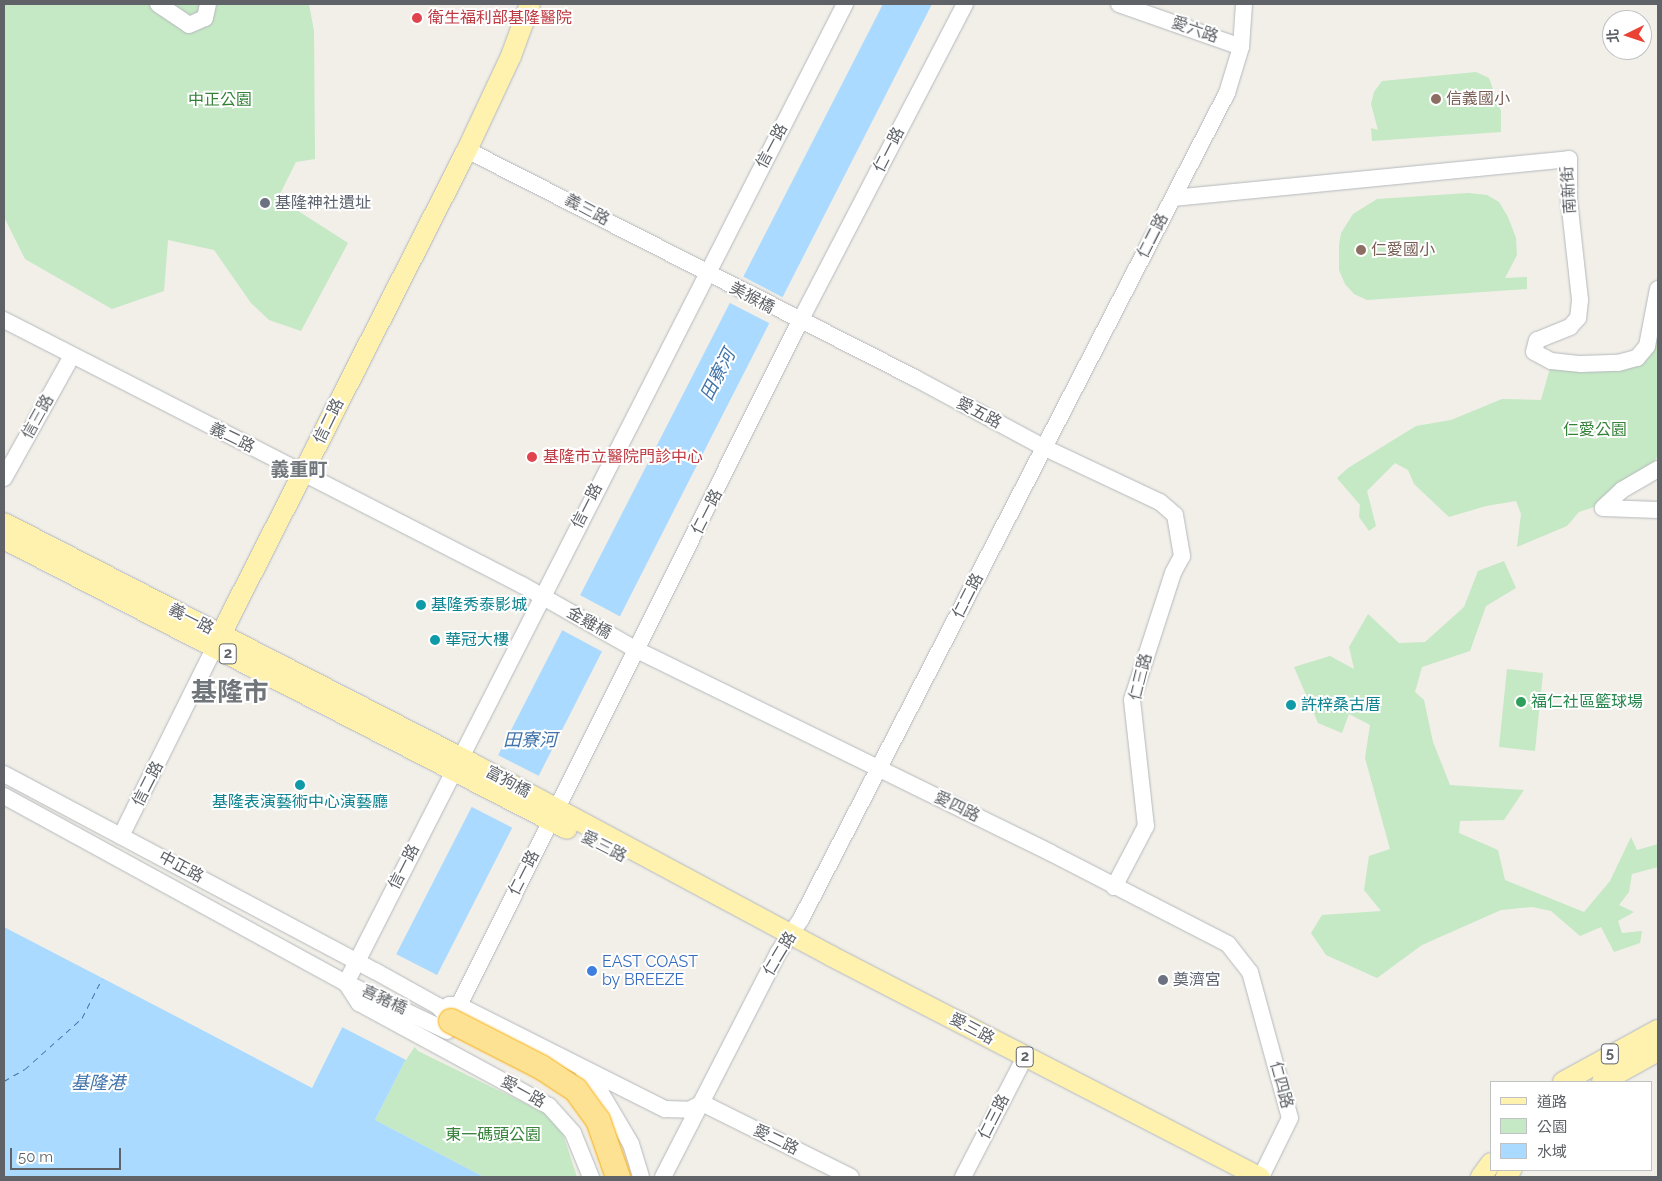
<!DOCTYPE html>
<html>
<head>
<meta charset="utf-8">
<style>
  body { margin:0 }
  #map { position:relative; width:1662px; height:1181px; overflow:hidden; background:#f1efe8; font-family:Raleway,"Noto Sans TC",sans-serif }
  div>[style] { position:absolute }
  .green>* { inset:0; background:#c5e8c5 }
  .water>* { inset:0; background:#aadaff }
  .pier>* { inset:0; background:#f1efe8 }
  .ferry>* { height:1px; margin-top:-0.5px; transform-origin:0; background:repeating-linear-gradient(90deg,#4174aa 0 6px,transparent 0 11px) }
  .roads { filter:drop-shadow(0 0 1px #b5b8bc) drop-shadow(0 0 1px #b5b8bc) }
  .minor>* { height:16px; margin:-8px; padding:0 8px; transform-origin:8px; border-radius:8px; background:#fff }
  .major>* { height:20px; margin:-10px; padding:0 10px; transform-origin:10px; border-radius:10px; background:#fff2af }
  .bridges { filter:drop-shadow(0 0 1px #f9ab00) drop-shadow(0 0 1px #f9ab00) }
  .highway-bridge>* { height:24px; margin:-12px; padding:0 12px; transform-origin:12px; border-radius:12px; background:#fde293 }
  .dots>* { width:14px; height:14px; translate:-50% -50%; box-sizing:border-box; border:2px solid #fff; border-radius:50% }
  span { translate:-50% -50%; white-space:nowrap; text-align:center; line-height:1.15; -webkit-text-stroke:4px #fff; paint-order:stroke }
  .shield-label span { padding:1px 4px; background:#fff; border:1px solid; border-radius:4px; -webkit-text-stroke-width:0 }
  .shield-label { font-size:15px; color:#5f6368; font-weight:700 }
  .health-label { font-size:16px; color:#be3a42 }
  .left { translate:0 -50%; text-align:left }
  .street-label { font-size:16px; color:#5f6368 }
  .education-label { font-size:16px; color:#785e54 }
  .park-label { font-size:16px; color:#348238 }
  .worship-label { font-size:16px; color:#5b616d }
  .culture-label { font-size:16px; color:#0d838f }
  .leisure-label { font-size:16px; color:#27864d }
  .shop-label { font-size:16px; color:#366cbe }
  .water-label { font-size:18px; color:#4174aa; font-style:italic }
  .quarter-label { font-size:19px; color:#70757a; font-weight:700 }
  .town-label { font-size:26px; color:#70757a; font-weight:700 }
  .frame { position:absolute; inset:0; border:5px solid #5f6368; pointer-events:none }
  .legend { position:absolute; left:1490px; top:1081px; width:162px; height:90px; box-sizing:border-box; background:#fff; border:1px solid #bfc1c3; margin:0; padding:6px 9px; list-style:none; font-size:15px; color:#5f6368 }
  .legend li { display:flex; align-items:center; gap:10px; height:25px }
  .legend b { width:25px; border:1px solid #bfc1c3 }
  .north { position:absolute; left:1602px; top:10px; width:50px; height:50px; box-sizing:border-box; background:#fff; border:1px solid #bfc1c3; border-radius:50%; rotate:266deg; font-size:14px; font-weight:700; line-height:20px; text-align:center; color:#5f6368 }
  .north::after { content:''; display:block; margin:auto; width:18px; height:22px; background:#ea4335; clip-path:polygon(50% 0,100% 100%,50% 72%,0 100%) }
  .scale { position:absolute; left:10px; top:1148px; width:111px; height:22px; box-sizing:border-box; border:2px solid #5f6368; border-top:0; padding-left:6px; font-size:15px; line-height:18px; white-space:nowrap; color:#5f6368; -webkit-text-stroke:4px #fff; paint-order:stroke }
</style>
</head>
<body>
<div id="map">
  <div class="green">
    <div style="clip-path:polygon(4px 4px,309px 4px,314px 31px,315px 159px,296px 162px,278px 198px,348px 243px,301px 331px,269px 320px,251px 303px,214px 250px,168px 240px,164px 291px,112px 309px,25px 259px,4px 217px)"></div>
    <div style="clip-path:polygon(1476px 72px,1489px 78px,1501px 111px,1501px 132px,1372px 141px,1371px 128px,1378px 130px,1371px 104px,1374px 92px,1382px 81px)"></div>
    <div style="clip-path:polygon(1468px 193px,1487px 195px,1499px 202px,1508px 217px,1516px 238px,1517px 255px,1505px 278px,1527px 277px,1527px 289px,1367px 300px,1354px 294px,1345px 284px,1339px 270px,1339px 245px,1341px 233px,1353px 214px,1377px 199px)"></div>
    <div style="clip-path:polygon(1658px 310px,1658px 455px,1652px 466px,1613px 488px,1594px 507px,1579px 512px,1567px 526px,1517px 547px,1521px 514px,1516px 501px,1486px 506px,1449px 517px,1414px 484px,1408px 470px,1395px 463px,1367px 491px,1376px 526px,1369px 531px,1359px 517px,1360px 505px,1337px 478px,1348px 468px,1416px 426px,1451px 420px,1502px 399px,1541px 400px,1550px 368px,1638px 364px)"></div>
    <div style="clip-path:polygon(1504px 561px,1516px 588px,1486px 606px,1470px 651px,1422px 667px,1415px 692px,1424px 700px,1433px 742px,1450px 785px,1524px 790px,1504px 820px,1460px 821px,1459px 833px,1498px 850px,1505px 880px,1584px 912px,1610px 881px,1631px 837px,1637px 850px,1658px 844px,1658px 867px,1632px 874px,1629px 892px,1619px 905px,1634px 912px,1618px 921px,1622px 933px,1642px 931px,1640px 943px,1614px 952px,1601px 927px,1580px 936px,1551px 911px,1532px 907px,1501px 910px,1422px 945px,1377px 978px,1326px 955px,1311px 933px,1322px 915px,1381px 911px,1364px 890px,1369px 856px,1390px 849px,1365px 758px,1370px 725px,1349px 714px,1342px 733px,1318px 723px,1294px 667px,1330px 656px,1354px 669px,1349px 647px,1368px 614px,1399px 643px,1425px 642px,1464px 607px,1478px 571px)"></div>
    <div style="clip-path:polygon(1507px 669px,1543px 673px,1535px 751px,1499px 747px)"></div>
    <div style="clip-path:polygon(413px 1045px,418px 1051px,545px 1113px,563px 1134px,577px 1177px,484px 1177px,375px 1120px)"></div>
  </div>
  <div class="water">
    <div style="clip-path:polygon(883px 4px,932px 4px,404px 1040px,413px 1045px,375px 1120px,484px 1177px,4px 1177px,4px 927px,312px 1087px,350px 1012px,363px 1019px)"></div>
  </div>
  <div class="pier">
    <div style="clip-path:polygon(742px 276px,784px 298px,771px 324px,728px 302px)"></div>
    <div style="clip-path:polygon(578px 594px,621px 617px,603px 652px,560px 629px)"></div>
    <div style="clip-path:polygon(494px 753px,539px 776px,513px 828px,468px 805px)"></div>
    <div style="clip-path:polygon(5px 925px,311px 1084px,347px 1011px,362px 1016px,394px 953px,439px 976px,407px 1039px,416px 1045px,406px 1060px,342px 1027px,312px 1088px)"></div>
  </div>
  <div class="ferry">
    <div style="left:4px;top:1081px;width:24px;rotate:-30deg"></div>
    <div style="left:25px;top:1069px;width:76px;rotate:-41.8deg"></div>
    <div style="left:82px;top:1018px;width:44px;rotate:-62.9deg"></div>
  </div>
  <div class="roads">
    <div class="minor">
      <div style="left:158px;top:4px;width:37px;rotate:34deg"></div>
      <div style="left:189px;top:25px;width:17px;rotate:-24deg"></div>
      <div style="left:205px;top:18px;width:14px;rotate:-78deg"></div>
      <div style="left:1119px;top:4px;width:129px;rotate:19.4deg"></div>
      <div style="left:467px;top:150px;width:503px;rotate:26.97deg"></div>
      <div style="left:915px;top:378px;width:145px;rotate:28.3deg"></div>
      <div style="left:1043px;top:447px;width:129px;rotate:25.2deg"></div>
      <div style="left:1160px;top:502px;width:20px;rotate:41deg"></div>
      <div style="left:1175px;top:515px;width:42px;rotate:80.3deg"></div>
      <div style="left:1182px;top:556px;width:19px;rotate:118deg"></div>
      <div style="left:1173px;top:573px;width:133px;rotate:107.9deg"></div>
      <div style="left:1132px;top:700px;width:127px;rotate:83.7deg"></div>
      <div style="left:1146px;top:826px;width:69px;rotate:117.7deg"></div>
      <div style="left:1173px;top:198px;width:398px;rotate:-5.6deg"></div>
      <div style="left:1569px;top:159px;width:41px;rotate:90deg"></div>
      <div style="left:1569px;top:200px;width:101px;rotate:83.7deg"></div>
      <div style="left:1580px;top:300px;width:18px;rotate:96deg"></div>
      <div style="left:1578px;top:318px;width:12px;rotate:132deg"></div>
      <div style="left:1570px;top:327px;width:35px;rotate:158deg"></div>
      <div style="left:1537px;top:340px;width:12px;rotate:104deg"></div>
      <div style="left:1534px;top:352px;width:19px;rotate:28deg"></div>
      <div style="left:1551px;top:361px;width:30px;rotate:6deg"></div>
      <div style="left:1581px;top:364px;width:37px;rotate:-2deg"></div>
      <div style="left:1618px;top:363px;width:20px;rotate:-15deg"></div>
      <div style="left:1637px;top:358px;width:16px;rotate:-50deg"></div>
      <div style="left:1647px;top:346px;width:58px;rotate:-79.1deg"></div>
      <div style="left:4px;top:320px;width:582px;rotate:27.09deg"></div>
      <div style="left:522px;top:585px;width:132px;rotate:29.5deg"></div>
      <div style="left:637px;top:650px;width:459px;rotate:26.1deg"></div>
      <div style="left:1049px;top:852px;width:201px;rotate:27.2deg"></div>
      <div style="left:1228px;top:944px;width:36px;rotate:52deg"></div>
      <div style="left:1250px;top:972px;width:151px;rotate:74.7deg"></div>
      <div style="left:1290px;top:1118px;width:66px;rotate:116.2deg"></div>
      <div style="left:1658px;top:469px;width:42px;rotate:149.7deg"></div>
      <div style="left:1622px;top:490px;width:26px;rotate:137deg"></div>
      <div style="left:1603px;top:508px;width:55px;rotate:2.1deg"></div>
      <div style="left:4px;top:478px;width:140px;rotate:-60.9deg"></div>
      <div style="left:4px;top:774px;width:420px;rotate:28deg"></div>
      <div style="left:375px;top:971px;width:72px;rotate:29.1deg"></div>
      <div style="left:438px;top:1006px;width:20px;rotate:49deg"></div>
      <div style="left:451px;top:1021px;width:782px;rotate:-63.5deg"></div>
      <div style="left:800px;top:321px;width:357px;rotate:-62.5deg"></div>
      <div style="left:4px;top:796px;width:390px;rotate:28.7deg"></div>
      <div style="left:346px;top:983px;width:112px;rotate:25.4deg"></div>
      <div style="left:121px;top:836px;width:211px;rotate:-63.6deg"></div>
      <div style="left:346px;top:983px;width:1099px;rotate:-62.99deg"></div>
      <div style="left:346px;top:983px;width:24px;rotate:57deg"></div>
      <div style="left:359px;top:1003px;width:216px;rotate:28.5deg"></div>
      <div style="left:549px;top:1106px;width:36px;rotate:48deg"></div>
      <div style="left:573px;top:1133px;width:48px;rotate:67.8deg"></div>
      <div style="left:449px;top:1005px;width:9px"></div>
      <div style="left:458px;top:1005px;width:232px;rotate:26.7deg"></div>
      <div style="left:665px;top:1109px;width:24px;rotate:2deg"></div>
      <div style="left:689px;top:1110px;width:15px;rotate:-28deg"></div>
      <div style="left:583px;top:1071px;width:28px;rotate:51deg"></div>
      <div style="left:601px;top:1093px;width:59px;rotate:59.5deg"></div>
      <div style="left:631px;top:1144px;width:34px;rotate:73deg"></div>
      <div style="left:702px;top:1103px;width:166px;rotate:26.4deg"></div>
      <div style="left:663px;top:1177px;width:252px;rotate:-62.8deg"></div>
      <div style="left:778px;top:953px;width:41px;rotate:-55.9deg"></div>
      <div style="left:801px;top:919px;width:929px;rotate:-62.72deg"></div>
      <div style="left:1227px;top:93px;width:48px;rotate:-73.1deg"></div>
      <div style="left:1241px;top:47px;width:43px;rotate:-86deg"></div>
      <div style="left:963px;top:1177px;width:135px;rotate:-62.7deg"></div>
    </div>
    <div class="major">
      <div style="left:4px;top:523px;width:532px;rotate:27.19deg"></div>
      <div style="left:477px;top:766px;width:402px;rotate:28.2deg"></div>
      <div style="left:831px;top:956px;width:483px;rotate:27.3deg"></div>
      <div style="left:4px;top:539px;width:633px;rotate:27.25deg"></div>
      <div style="left:215px;top:646px;width:556px;rotate:-63.07deg"></div>
      <div style="left:467px;top:150px;width:104px;rotate:-64.9deg"></div>
      <div style="left:511px;top:56px;width:55px;rotate:-69.9deg"></div>
      <div style="left:1563px;top:1082px;width:108px;rotate:-28.7deg"></div>
      <div style="left:1602px;top:1082px;width:64px;rotate:-29deg"></div>
      <div style="left:1481px;top:1177px;width:17px;rotate:-54deg"></div>
      <div style="left:1506px;top:1177px;width:9px;rotate:-54deg"></div>
    </div>
  </div>
  <div class="bridges">
    <div class="highway-bridge">
      <div style="left:451px;top:1021px;width:101px;rotate:27.1deg"></div>
      <div style="left:541px;top:1067px;width:42px;rotate:33.3deg"></div>
      <div style="left:576px;top:1090px;width:37px;rotate:54deg"></div>
      <div style="left:598px;top:1120px;width:60px;rotate:70.7deg"></div>
    </div>
  </div>
  <div class="dots">
    <div style="left:417px;top:18px;background:#e0444e"></div>
    <div style="left:1436px;top:99px;background:#8d6e63"></div>
    <div style="left:265px;top:203px;background:#6b7280"></div>
    <div style="left:1361px;top:250px;background:#8d6e63"></div>
    <div style="left:532px;top:457px;background:#e0444e"></div>
    <div style="left:421px;top:605px;background:#0f9aa8"></div>
    <div style="left:435px;top:640px;background:#0f9aa8"></div>
    <div style="left:1521px;top:702px;background:#2e9e5b"></div>
    <div style="left:1291px;top:705px;background:#0f9aa8"></div>
    <div style="left:300px;top:785px;background:#0f9aa8"></div>
    <div style="left:592px;top:971px;background:#3f7fe0"></div>
    <div style="left:1163px;top:980px;background:#6b7280"></div>
  </div>
  <div class="shield-label">
    <span style="left:228px;top:654px">2</span>
    <span style="left:1610px;top:1054px">5</span>
    <span style="left:1025px;top:1057px">2</span>
  </div>
  <div class="health-label">
    <span class="left" style="left:428px;top:18px">衛生福利部基隆醫院</span>
    <span class="left" style="left:543px;top:457px">基隆市立醫院門診中心</span>
  </div>
  <div class="street-label">
    <span style="left:1195px;top:30px;rotate:19deg">愛六路</span>
    <span style="left:772px;top:146px;rotate:-62deg">信一路</span>
    <span style="left:889px;top:150px;rotate:-63deg">仁一路</span>
    <span style="left:1569px;top:190px;rotate:-94deg">南新街</span>
    <span style="left:587px;top:210px;rotate:28deg">義三路</span>
    <span style="left:1153px;top:236px;rotate:-63deg">仁二路</span>
    <span style="left:752px;top:298px;rotate:28deg">美猴橋</span>
    <span style="left:979px;top:413px;rotate:28deg">愛五路</span>
    <span style="left:38px;top:417px;rotate:-61deg">信三路</span>
    <span style="left:329px;top:421px;rotate:-64deg">信二路</span>
    <span style="left:232px;top:438px;rotate:26deg">義二路</span>
    <span style="left:587px;top:506px;rotate:-63deg">信一路</span>
    <span style="left:707px;top:512px;rotate:-63deg">仁一路</span>
    <span style="left:968px;top:596px;rotate:-63deg">仁二路</span>
    <span style="left:191px;top:619px;rotate:27deg">義一路</span>
    <span style="left:589px;top:623px;rotate:29deg">金雞橋</span>
    <span style="left:1141px;top:677px;rotate:-76deg">仁三路</span>
    <span style="left:508px;top:782px;rotate:28deg">富狗橋</span>
    <span style="left:148px;top:784px;rotate:-63deg">信二路</span>
    <span style="left:957px;top:807px;rotate:26deg">愛四路</span>
    <span style="left:604px;top:847px;rotate:27deg">愛三路</span>
    <span style="left:181px;top:867px;rotate:28deg">中正路</span>
    <span style="left:404px;top:867px;rotate:-63deg">信一路</span>
    <span style="left:524px;top:873px;rotate:-63deg">仁一路</span>
    <span style="left:780px;top:954px;rotate:-59deg">仁二路</span>
    <span style="left:384px;top:1000px;rotate:25deg">喜豬橋</span>
    <span style="left:972px;top:1029px;rotate:28deg">愛三路</span>
    <span style="left:1281px;top:1085px;rotate:75deg">仁四路</span>
    <span style="left:523px;top:1092px;rotate:29deg">愛一路</span>
    <span style="left:994px;top:1117px;rotate:-63deg">仁三路</span>
    <span style="left:776px;top:1140px;rotate:26deg">愛二路</span>
  </div>
  <div class="education-label">
    <span class="left" style="left:1446px;top:99px">信義國小</span>
    <span class="left" style="left:1371px;top:250px">仁愛國小</span>
  </div>
  <div class="park-label">
    <span style="left:220px;top:100px">中正公園</span>
    <span style="left:1595px;top:430px">仁愛公園</span>
    <span style="left:493px;top:1135px">東一碼頭公園</span>
  </div>
  <div class="worship-label">
    <span class="left" style="left:275px;top:203px">基隆神社遺址</span>
    <span class="left" style="left:1173px;top:980px">奠濟宮</span>
  </div>
  <div class="culture-label">
    <span class="left" style="left:431px;top:605px">基隆秀泰影城</span>
    <span class="left" style="left:445px;top:640px">華冠大樓</span>
    <span class="left" style="left:1301px;top:705px">許梓桑古厝</span>
    <span style="left:300px;top:802px">基隆表演藝術中心演藝廳</span>
  </div>
  <div class="leisure-label">
    <span class="left" style="left:1531px;top:702px">福仁社區籃球場</span>
  </div>
  <div class="shop-label">
    <span class="left" style="left:602px;top:971px">EAST COAST<br>by BREEZE</span>
  </div>
  <div class="water-label">
    <span style="left:718px;top:375px;rotate:-63deg">田寮河</span>
    <span style="left:530px;top:740px">田寮河</span>
    <span style="left:98px;top:1083px">基隆港</span>
  </div>
  <div class="quarter-label">
    <span style="left:299px;top:470px">義重町</span>
  </div>
  <div class="town-label">
    <span style="left:230px;top:693px">基隆市</span>
  </div>
  <div class="frame"></div>
  <ul class="legend">
  <li><b style="height:6px;background:#fff2af"></b>道路</li>
  <li><b style="height:14px;background:#c5e8c5"></b>公園</li>
  <li><b style="height:14px;background:#aadaff"></b>水域</li>
  </ul>
  <div class="north">北</div>
  <div class="scale">50 m</div>
</div>
</body>
</html>
